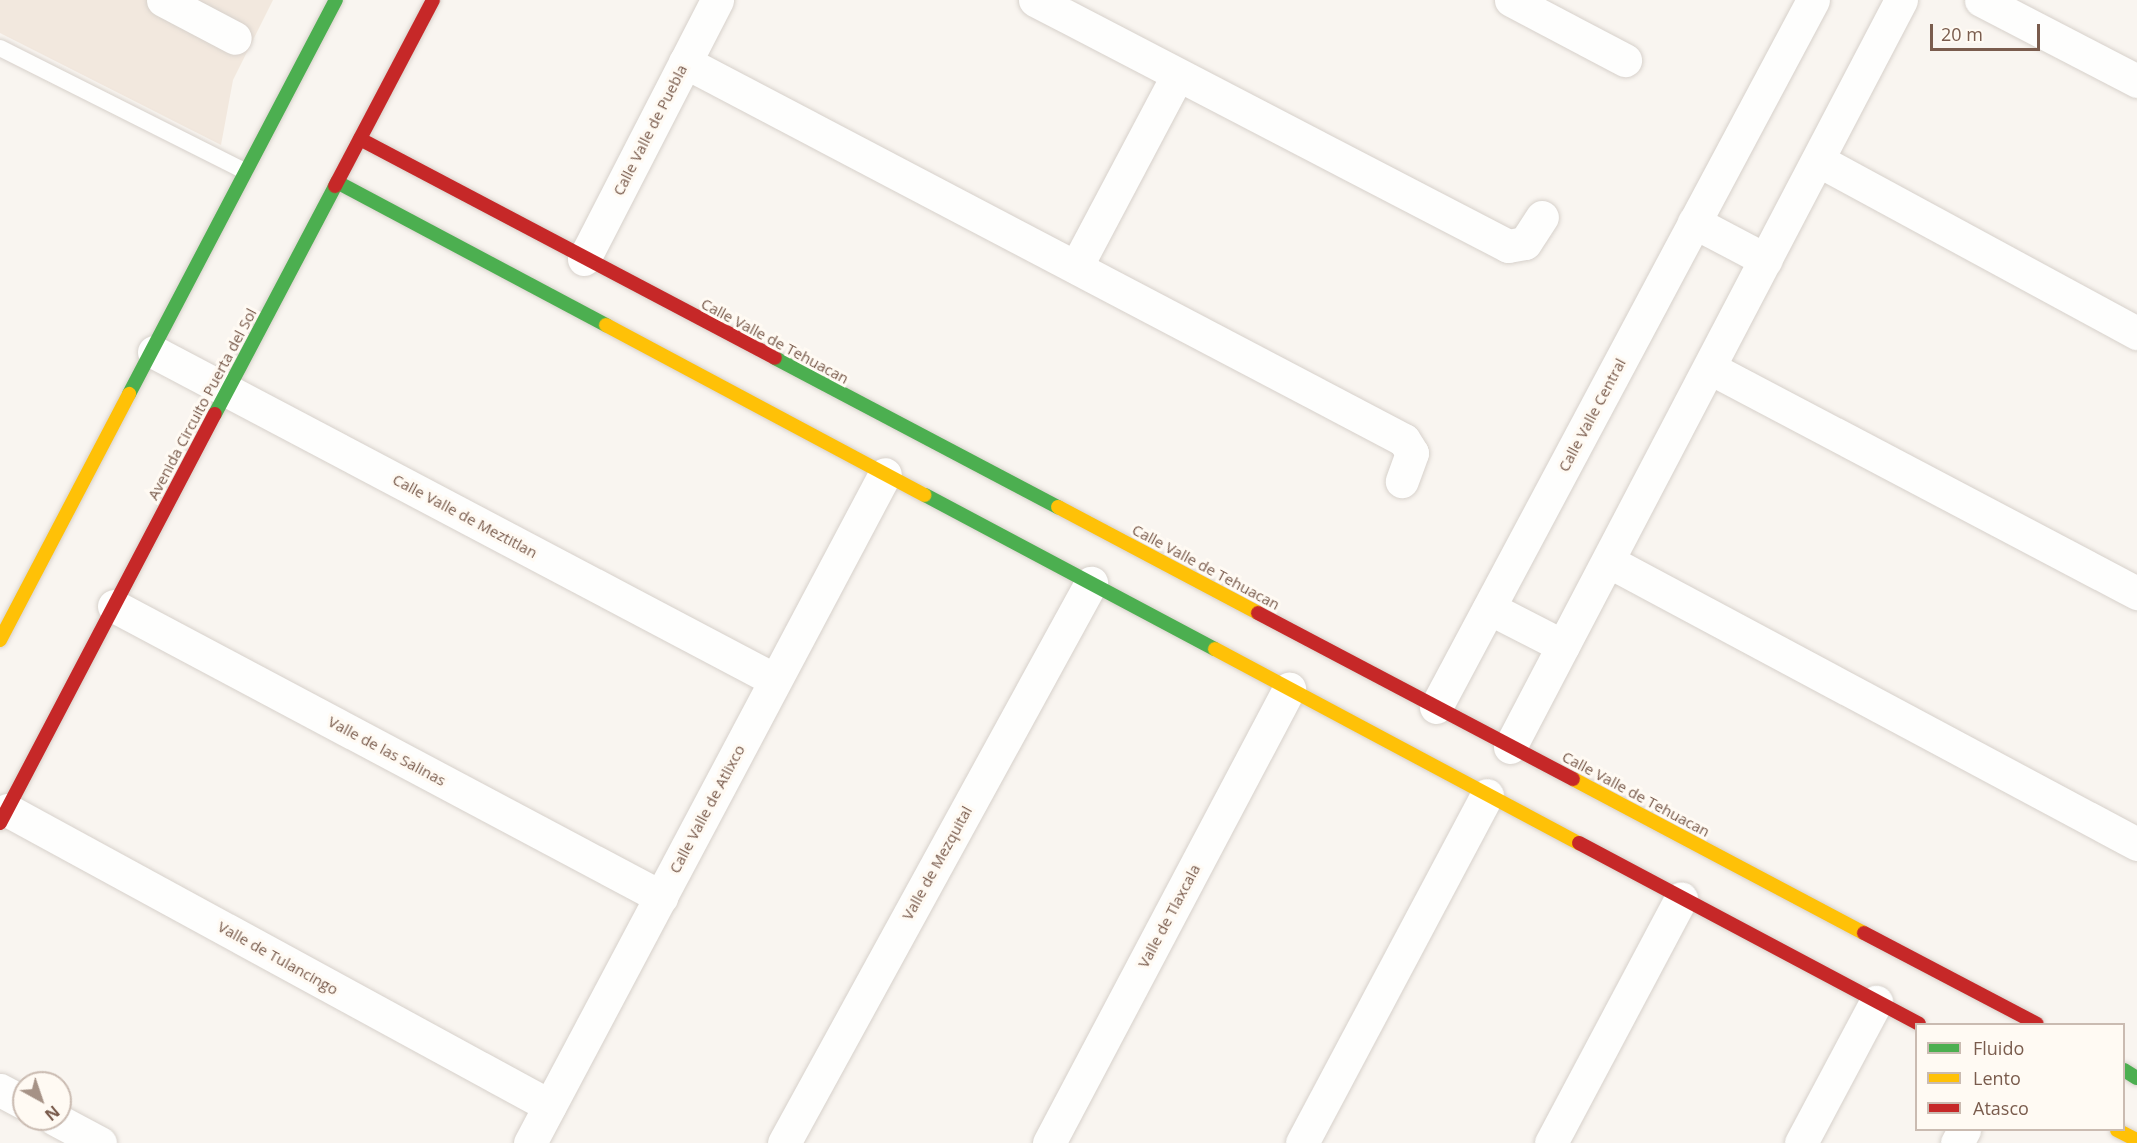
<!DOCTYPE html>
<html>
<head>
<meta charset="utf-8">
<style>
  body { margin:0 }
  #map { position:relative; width:2137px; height:1143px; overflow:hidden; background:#f9f5f0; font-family:"Open Sans",sans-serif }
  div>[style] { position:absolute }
  .residential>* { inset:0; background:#f2e8de }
  .roads { filter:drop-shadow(0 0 2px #d7d1cb) drop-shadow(0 0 2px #d7d1cb) }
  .lane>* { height:16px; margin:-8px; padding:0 8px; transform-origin:8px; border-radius:8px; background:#fefefd }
  .street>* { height:33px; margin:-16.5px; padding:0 16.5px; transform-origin:16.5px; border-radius:16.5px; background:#fefefd }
  .fast>* { height:14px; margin:-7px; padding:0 7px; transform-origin:7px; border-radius:7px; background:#4caf50 }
  .slow>* { height:14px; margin:-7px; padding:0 7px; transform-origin:7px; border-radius:7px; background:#ffc107 }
  .jam>* { height:14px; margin:-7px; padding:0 7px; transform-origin:7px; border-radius:7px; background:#c62828 }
  span { translate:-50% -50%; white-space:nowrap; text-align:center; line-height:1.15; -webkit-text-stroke:6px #fffaf3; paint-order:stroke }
  .street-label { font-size:15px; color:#7a5c4d }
  .legend { position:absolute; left:1915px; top:1023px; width:210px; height:108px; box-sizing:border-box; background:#fffaf3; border:2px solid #cabbb1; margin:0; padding:8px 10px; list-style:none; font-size:18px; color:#7a5c4d }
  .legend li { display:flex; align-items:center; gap:12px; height:30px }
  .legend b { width:30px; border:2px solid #cabbb1 }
  .north { position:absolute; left:12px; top:1071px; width:60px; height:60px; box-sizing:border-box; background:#fffaf3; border:2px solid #cabbb1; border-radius:50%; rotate:140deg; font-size:16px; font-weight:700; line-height:24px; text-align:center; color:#7a5c4d }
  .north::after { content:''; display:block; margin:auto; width:21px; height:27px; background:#a69286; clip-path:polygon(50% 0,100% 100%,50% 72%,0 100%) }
  .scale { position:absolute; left:1930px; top:24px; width:110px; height:27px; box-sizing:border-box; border:3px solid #7a5c4d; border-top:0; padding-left:8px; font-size:18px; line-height:21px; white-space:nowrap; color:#7a5c4d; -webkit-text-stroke:4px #fffaf3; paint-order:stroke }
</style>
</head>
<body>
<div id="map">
  <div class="residential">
    <div style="clip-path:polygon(0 0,273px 0,233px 80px,221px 145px,0 33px)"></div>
  </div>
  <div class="roads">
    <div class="lane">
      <div style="left:0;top:48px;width:274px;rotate:26.7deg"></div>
    </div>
    <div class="street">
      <div style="left:163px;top:0;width:81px;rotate:27.8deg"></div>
      <div style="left:1035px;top:0;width:533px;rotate:27.48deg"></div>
      <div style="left:1508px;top:246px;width:17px;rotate:-10deg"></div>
      <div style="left:1525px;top:243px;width:31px;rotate:-57deg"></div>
      <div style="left:1511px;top:0;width:129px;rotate:27.8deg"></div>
      <div style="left:1981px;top:0;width:176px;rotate:27.4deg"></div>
      <div style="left:685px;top:62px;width:812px;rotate:27.73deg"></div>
      <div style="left:1404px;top:440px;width:15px;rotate:58deg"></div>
      <div style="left:1412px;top:453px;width:30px;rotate:110deg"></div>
      <div style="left:1818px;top:160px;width:363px;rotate:28.5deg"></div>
      <div style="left:1694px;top:222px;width:81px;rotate:27.8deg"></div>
      <div style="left:584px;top:259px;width:291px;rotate:-62.8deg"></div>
      <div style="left:1076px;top:267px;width:216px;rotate:-62.1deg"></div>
      <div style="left:154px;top:352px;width:702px;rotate:27.84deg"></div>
      <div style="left:1710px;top:368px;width:483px;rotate:27.8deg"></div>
      <div style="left:1608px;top:561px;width:600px;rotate:28.15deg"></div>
      <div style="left:114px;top:606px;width:620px;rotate:28.01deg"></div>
      <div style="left:1489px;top:608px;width:83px;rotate:27.2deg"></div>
      <div style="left:1436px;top:707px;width:801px;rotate:-61.93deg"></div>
      <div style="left:1510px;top:747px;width:843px;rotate:-62.37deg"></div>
      <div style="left:7px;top:810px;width:618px;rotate:28.6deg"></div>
      <div style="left:0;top:1090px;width:27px;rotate:28deg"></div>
      <div style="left:55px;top:1119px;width:51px;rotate:28.1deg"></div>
      <div style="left:530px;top:1143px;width:757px;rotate:-62.05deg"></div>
      <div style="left:784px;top:1143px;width:639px;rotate:-61.27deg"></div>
      <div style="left:1049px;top:1143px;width:514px;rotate:-62.14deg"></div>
      <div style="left:1302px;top:1143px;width:394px;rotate:-62deg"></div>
      <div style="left:1551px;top:1143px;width:277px;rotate:-62deg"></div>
      <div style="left:1801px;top:1143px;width:160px;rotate:-62deg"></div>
      <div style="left:1957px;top:1143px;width:15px;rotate:-62deg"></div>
    </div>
    <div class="fast">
      <div style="left:337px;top:182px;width:305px;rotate:28deg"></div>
      <div style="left:775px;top:358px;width:320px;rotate:27.8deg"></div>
      <div style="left:129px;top:394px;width:445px;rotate:-62.3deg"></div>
      <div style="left:215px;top:414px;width:258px;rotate:-62.2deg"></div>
      <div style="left:925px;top:495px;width:328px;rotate:28deg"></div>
      <div style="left:2124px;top:1070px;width:15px;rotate:32deg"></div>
    </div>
    <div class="slow">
      <div style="left:606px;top:325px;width:361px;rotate:28.1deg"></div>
      <div style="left:1058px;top:507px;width:226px;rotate:27.9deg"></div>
      <div style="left:0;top:640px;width:278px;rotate:-62.3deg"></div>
      <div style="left:1215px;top:649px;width:412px;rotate:28.1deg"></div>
      <div style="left:1573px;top:779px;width:329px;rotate:27.9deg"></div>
      <div style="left:2117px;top:1130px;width:22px;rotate:27deg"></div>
    </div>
    <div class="jam">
      <div style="left:360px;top:139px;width:469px;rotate:27.8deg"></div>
      <div style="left:335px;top:186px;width:210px;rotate:-62.2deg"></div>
      <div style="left:1258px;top:613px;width:356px;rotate:27.8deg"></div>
      <div style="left:0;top:823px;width:462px;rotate:-62.3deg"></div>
      <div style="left:1579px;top:843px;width:385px;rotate:28deg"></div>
      <div style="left:1864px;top:933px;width:195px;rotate:27.7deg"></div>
    </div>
  </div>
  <div class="street-label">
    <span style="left:650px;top:130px;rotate:-63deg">Calle Valle de Puebla</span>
    <span style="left:775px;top:341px;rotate:28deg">Calle Valle de Tehuacan</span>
    <span style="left:202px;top:404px;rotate:-62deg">Avenida Circuito Puerta del Sol</span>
    <span style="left:1592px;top:415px;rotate:-62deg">Calle Valle Central</span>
    <span style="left:465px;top:516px;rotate:28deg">Calle Valle de Meztitlan</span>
    <span style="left:1206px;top:567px;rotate:28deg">Calle Valle de Tehuacan</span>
    <span style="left:387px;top:751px;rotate:28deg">Valle de las Salinas</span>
    <span style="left:1636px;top:794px;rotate:28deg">Calle Valle de Tehuacan</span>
    <span style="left:707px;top:809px;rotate:-62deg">Calle Valle de Atlixco</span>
    <span style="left:937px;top:863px;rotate:-61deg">Valle de Mezquital</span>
    <span style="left:1169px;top:916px;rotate:-62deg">Valle de Tlaxcala</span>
    <span style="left:278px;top:958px;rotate:29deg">Valle de Tulancingo</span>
  </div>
  <ul class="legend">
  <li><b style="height:8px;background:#4caf50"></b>Fluido</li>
  <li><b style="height:8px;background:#ffc107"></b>Lento</li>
  <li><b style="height:8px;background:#c62828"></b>Atasco</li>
  </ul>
  <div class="north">N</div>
  <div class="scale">20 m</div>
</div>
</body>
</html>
